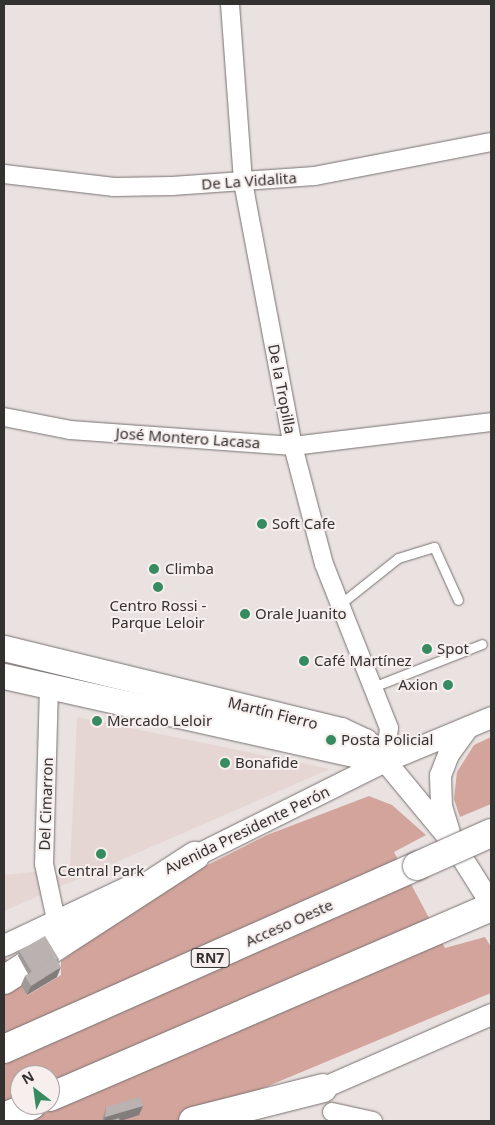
<!DOCTYPE html>
<html>
<head>
<meta charset="utf-8">
<style>
  body { margin:0 }
  #map { position:relative; width:495px; height:1125px; overflow:hidden; background:#e9e2e1; font-family:"Noto Sans",sans-serif }
  div>[style] { position:absolute }
  .built>* { inset:0; background:#e6d6d3 }
  .green>* { inset:0; background:#d2a49c }
  .roads { filter:drop-shadow(0 0 1px #787170) drop-shadow(0 0 1px #787170) }
  .service>* { height:9px; margin:-4.5px; padding:0 4.5px; transform-origin:4.5px; border-radius:4.5px; background:#fff }
  .minor>* { height:18px; margin:-9px; padding:0 9px; transform-origin:9px; border-radius:9px; background:#fff }
  .tertiary>* { height:21px; margin:-10.5px; padding:0 10.5px; transform-origin:10.5px; border-radius:10.5px; background:#fff }
  .secondary>* { height:25px; margin:-12.5px; padding:0 12.5px; transform-origin:12.5px; border-radius:12.5px; background:#fff }
  .motorway>* { height:28px; margin:-14px; padding:0 14px; transform-origin:14px; border-radius:14px; background:#fff }
  .bridges { filter:drop-shadow(0 0 1px #787170) drop-shadow(0 0 1px #787170) }
  .motorway-bridge>* { height:28px; margin:-14px; padding:0 14px; transform-origin:14px; border-radius:14px; background:#fff }
  .wall>* { inset:0; background:#9f9997 }
  .shaded-wall>* { inset:0; background:#827d7b }
  .building>* { inset:0; background:#b9b2b0 }
  .dots>* { width:14px; height:14px; translate:-50% -50%; box-sizing:border-box; border:2px solid #f7efee; border-radius:50% }
  span { translate:-50% -50%; white-space:nowrap; text-align:center; line-height:1.15; -webkit-text-stroke:4px #f7efee; paint-order:stroke }
  .shield-label span { padding:1px 4px; background:#f7efee; border:1px solid; border-radius:4px; -webkit-text-stroke-width:0 }
  .shield-label { font-size:14px; color:#343131; font-weight:700 }
  .street-label { font-size:15px; color:#343131 }
  .poi-label { font-size:15px; color:#343131 }
  .left { translate:0 -50%; text-align:left }
  .right { translate:-100% -50%; text-align:right }
  .frame { position:absolute; inset:0; border:5px solid #343131; pointer-events:none }
  .north { position:absolute; left:10px; top:1065px; width:50px; height:50px; box-sizing:border-box; background:#f7efee; border:1px solid #a9a3a2; border-radius:50%; rotate:330deg; font-size:14px; font-weight:700; line-height:20px; text-align:center; color:#343131 }
  .north::after { content:''; display:block; margin:auto; width:18px; height:22px; background:#368c60; clip-path:polygon(50% 0,100% 100%,50% 72%,0 100%) }
</style>
</head>
<body>
<div id="map">
  <div class="built">
    <div style="clip-path:polygon(77px 717px,330px 769px,4px 911px,4px 875px,70px 868px)"></div>
  </div>
  <div class="green">
    <div style="clip-path:polygon(491px 737px,491px 804px,460px 817px,454px 799px,457px 772px,474px 745px)"></div>
    <div style="clip-path:polygon(evenodd,369px 796px,392px 805px,426px 835px,394px 852px,445px 948px,485px 937px,491px 947px,491px 993px,261px 1089px,214px 1121px,4px 1121px,4px 955px,28px 995px,61px 975px,61px 961px,162px 888px,267px 835px,369px 796px,20px 1075px,50px 1075px,50px 1105px,20px 1105px,20px 1075px)"></div>
  </div>
  <div class="roads">
    <div class="service">
      <div style="left:339px;top:605px;width:75px;rotate:-38.5deg"></div>
      <div style="left:398px;top:558px;width:38px;rotate:-17deg"></div>
      <div style="left:434px;top:547px;width:58px;rotate:65.6deg"></div>
      <div style="left:373px;top:687px;width:117px;rotate:-21.5deg"></div>
    </div>
    <div class="minor">
      <div style="left:230px;top:4px;width:178px;rotate:85.8deg"></div>
      <div style="left:243px;top:182px;width:269px;rotate:79.3deg"></div>
      <div style="left:293px;top:446px;width:122px;rotate:75.3deg"></div>
      <div style="left:324px;top:564px;width:176px;rotate:68.4deg"></div>
      <div style="left:389px;top:728px;width:33px;rotate:97deg"></div>
      <div style="left:4px;top:174px;width:111px;rotate:6.7deg"></div>
      <div style="left:114px;top:187px;width:58px;rotate:-1deg"></div>
      <div style="left:172px;top:186px;width:143px;rotate:-4deg"></div>
      <div style="left:315px;top:176px;width:179px;rotate:-10.9deg"></div>
      <div style="left:4px;top:417px;width:67px;rotate:11.1deg"></div>
      <div style="left:70px;top:430px;width:224px;rotate:4.1deg"></div>
      <div style="left:293px;top:446px;width:199px;rotate:-6.9deg"></div>
      <div style="left:49px;top:686px;width:178px;rotate:91.6deg"></div>
      <div style="left:44px;top:864px;width:57px;rotate:77.9deg"></div>
      <div style="left:332px;top:1112px;width:42px;rotate:12.4deg"></div>
    </div>
    <div class="tertiary">
      <div style="left:385px;top:761px;width:105px;rotate:50.4deg"></div>
      <div style="left:452px;top:842px;width:73px;rotate:57.8deg"></div>
      <div style="left:449px;top:832px;width:28px;rotate:-107deg"></div>
      <div style="left:441px;top:805px;width:30px;rotate:-92deg"></div>
      <div style="left:440px;top:775px;width:22px;rotate:-69deg"></div>
      <div style="left:448px;top:754px;width:34px;rotate:-54deg"></div>
      <div style="left:182px;top:862px;width:227px;rotate:-26.5deg"></div>
      <div style="left:385px;top:761px;width:115px;rotate:-22.5deg"></div>
      <div style="left:4px;top:945px;width:143px;rotate:-25.3deg"></div>
      <div style="left:308px;top:1094px;width:200px;rotate:-23.6deg"></div>
    </div>
    <div class="secondary">
      <div style="left:4px;top:648px;width:347px;rotate:13.7deg"></div>
      <div style="left:341px;top:730px;width:26px;rotate:25deg"></div>
      <div style="left:365px;top:741px;width:28px;rotate:45deg"></div>
      <div style="left:4px;top:676px;width:390px;rotate:12.6deg"></div>
    </div>
    <div class="motorway">
      <div style="left:4px;top:980px;width:228px;rotate:-33deg"></div>
      <div style="left:4px;top:1049px;width:452px;rotate:-23.9deg"></div>
      <div style="left:50px;top:1097px;width:480px;rotate:-23.3deg"></div>
      <div style="left:4px;top:1117px;width:30px;rotate:-23deg"></div>
      <div style="left:193px;top:1121px;width:134px;rotate:-14.2deg"></div>
    </div>
  </div>
  <div class="bridges">
    <div class="motorway-bridge">
      <div style="left:417px;top:866px;width:81px;rotate:-24deg"></div>
    </div>
  </div>
  <div class="wall">
    <div style="clip-path:polygon(19px 951px,59px 959px,58px 962px,57px 977px,27px 995px,21px 985px,25px 976px,28px 974px,18px 956px)"></div>
    <div style="clip-path:polygon(143px 1106px,139px 1115px,120px 1121px,102px 1121px,103px 1117px,106px 1107px)"></div>
  </div>
  <div class="shaded-wall">
    <div style="clip-path:polygon(61px 967px,57px 977px,27px 995px,31px 986px)"></div>
    <div style="clip-path:polygon(143px 1106px,139px 1115px,120px 1121px,104px 1121px,105px 1117px)"></div>
  </div>
  <div class="building">
    <div style="clip-path:polygon(45px 936px,59px 959px,57px 960px,55px 957px,32px 972px,19px 951px)"></div>
    <div style="clip-path:polygon(55px 957px,61px 967px,31px 986px,25px 976px)"></div>
    <div style="clip-path:polygon(140px 1097px,143px 1106px,105px 1117px,106px 1107px)"></div>
    <div style="clip-path:polygon(119px 1118px,120px 1121px,109px 1121px)"></div>
  </div>
  <div class="dots">
    <div style="left:262px;top:524px;background:#368c60"></div>
    <div style="left:154px;top:569px;background:#368c60"></div>
    <div style="left:158px;top:587px;background:#368c60"></div>
    <div style="left:245px;top:614px;background:#368c60"></div>
    <div style="left:427px;top:649px;background:#368c60"></div>
    <div style="left:304px;top:661px;background:#368c60"></div>
    <div style="left:448px;top:685px;background:#368c60"></div>
    <div style="left:97px;top:721px;background:#368c60"></div>
    <div style="left:331px;top:740px;background:#368c60"></div>
    <div style="left:225px;top:763px;background:#368c60"></div>
    <div style="left:101px;top:854px;background:#368c60"></div>
  </div>
  <div class="shield-label">
    <span style="left:210px;top:958px">RN7</span>
  </div>
  <div class="street-label">
    <span style="left:249px;top:181px;rotate:-4deg">De La Vidalita</span>
    <span style="left:282px;top:389px;rotate:79deg">De la Tropilla</span>
    <span style="left:188px;top:438px;rotate:4deg">José Montero Lacasa</span>
    <span style="left:273px;top:713px;rotate:14deg">Martín Fierro</span>
    <span style="left:46px;top:804px;rotate:-88deg">Del Cimarron</span>
    <span style="left:247px;top:830px;rotate:-26deg">Avenida Presidente Perón</span>
    <span style="left:289px;top:923px;rotate:-24deg">Acceso Oeste</span>
  </div>
  <div class="poi-label">
    <span class="left" style="left:272px;top:524px">Soft Cafe</span>
    <span class="left" style="left:165px;top:569px">Climba</span>
    <span style="left:158px;top:614px">Centro Rossi -<br>Parque Leloir</span>
    <span class="left" style="left:255px;top:614px">Orale Juanito</span>
    <span class="left" style="left:437px;top:649px">Spot</span>
    <span class="left" style="left:314px;top:661px">Café Martínez</span>
    <span class="right" style="left:438px;top:685px">Axion</span>
    <span class="left" style="left:107px;top:721px">Mercado Leloir</span>
    <span class="left" style="left:341px;top:740px">Posta Policial</span>
    <span class="left" style="left:235px;top:763px">Bonafide</span>
    <span style="left:101px;top:871px">Central Park</span>
  </div>
  <div class="frame"></div>
  <div class="north">N</div>
</div>
</body>
</html>
